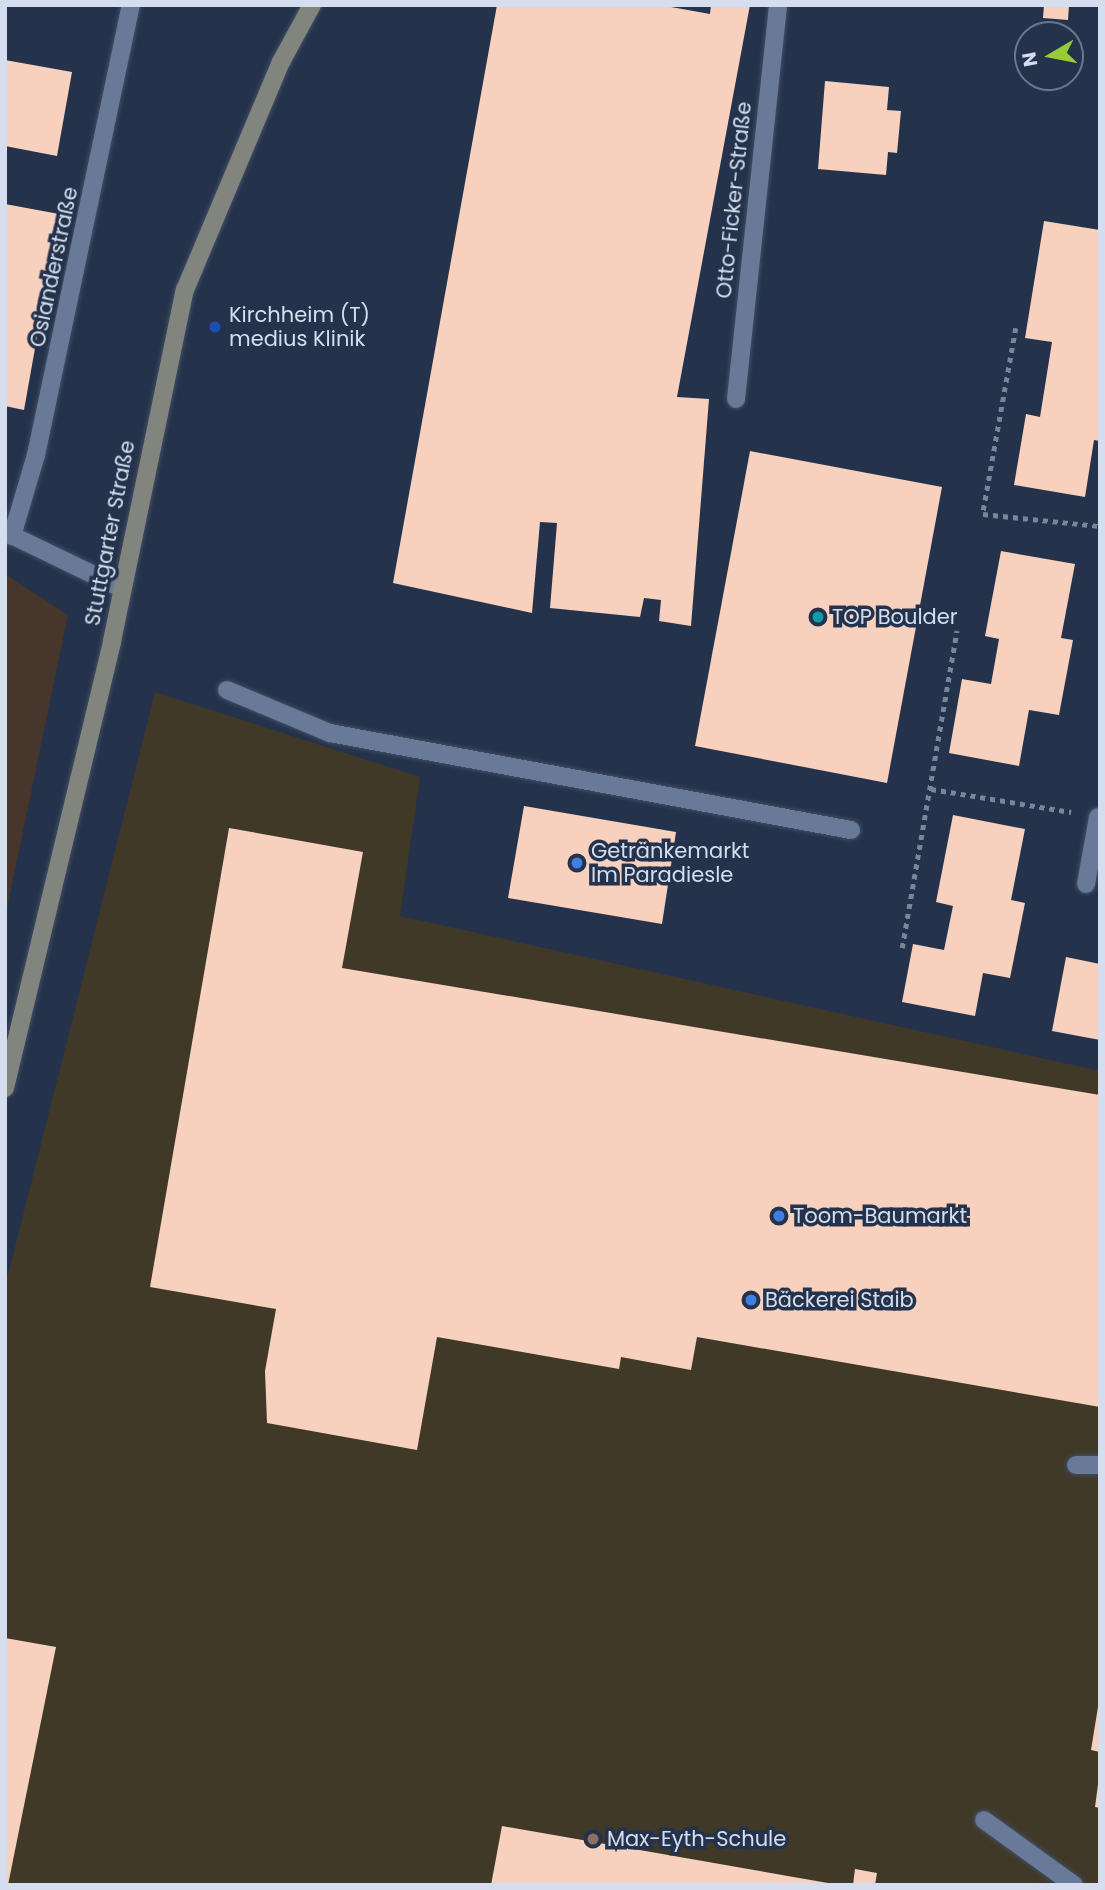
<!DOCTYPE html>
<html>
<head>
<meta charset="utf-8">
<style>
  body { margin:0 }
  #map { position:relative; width:1105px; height:1890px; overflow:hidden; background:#24324c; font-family:Poppins,sans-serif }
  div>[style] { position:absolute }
  .industrial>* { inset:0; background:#413928 }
  .medical>* { inset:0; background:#47362b }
  .building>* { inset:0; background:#f7d1be }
  .path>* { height:4.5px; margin-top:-2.25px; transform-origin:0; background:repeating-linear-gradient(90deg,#79859a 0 5px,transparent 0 10px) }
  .roads { filter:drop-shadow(0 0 2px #414d62) drop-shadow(0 0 2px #414d62) }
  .service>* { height:18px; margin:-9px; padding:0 9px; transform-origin:9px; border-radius:9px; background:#697a98 }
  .minor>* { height:18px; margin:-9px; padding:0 9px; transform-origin:9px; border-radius:9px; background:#697a98 }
  .secondary>* { height:18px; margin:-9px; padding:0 9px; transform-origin:9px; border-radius:9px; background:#82857e }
  .dots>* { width:19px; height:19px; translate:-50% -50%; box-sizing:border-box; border:4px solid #24324c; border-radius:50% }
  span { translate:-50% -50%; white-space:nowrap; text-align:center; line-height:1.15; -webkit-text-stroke:7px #24324c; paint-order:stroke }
  .street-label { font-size:21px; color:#d4deee }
  .poi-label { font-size:21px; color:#d4deee }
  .left { translate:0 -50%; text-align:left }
  .frame { position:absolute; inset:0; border:7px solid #d4deee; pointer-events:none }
  .north { position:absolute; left:1014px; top:21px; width:70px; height:70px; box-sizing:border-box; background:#24324c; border:2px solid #6a778d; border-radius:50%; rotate:260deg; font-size:19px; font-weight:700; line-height:28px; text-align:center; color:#d4deee }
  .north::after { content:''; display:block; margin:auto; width:24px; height:32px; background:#98cb38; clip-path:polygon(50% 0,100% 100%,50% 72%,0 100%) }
</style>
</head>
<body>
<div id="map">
  <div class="industrial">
    <div style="clip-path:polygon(155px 692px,420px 777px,400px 916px,1100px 1071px,1100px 1885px,5px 1885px,5px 1287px)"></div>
  </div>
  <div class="medical">
    <div style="clip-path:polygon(5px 574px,68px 615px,5px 918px)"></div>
  </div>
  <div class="building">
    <div style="clip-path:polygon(497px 5px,660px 5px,710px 14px,711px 5px,750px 5px,677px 397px,709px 399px,691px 626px,659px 621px,661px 600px,644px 598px,640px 617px,550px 608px,557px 523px,540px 522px,532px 613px,393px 583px)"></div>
    <div style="clip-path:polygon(1044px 5px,1069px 5px,1068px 20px,1043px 18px)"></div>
    <div style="clip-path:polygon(5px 60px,72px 72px,57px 156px,5px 146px)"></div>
    <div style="clip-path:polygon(825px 81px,889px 87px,887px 110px,901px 111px,897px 153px,888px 152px,886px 175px,818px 169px)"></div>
    <div style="clip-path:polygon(5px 204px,59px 214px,24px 410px,5px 406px)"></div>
    <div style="clip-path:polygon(1044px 221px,1100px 230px,1100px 441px,1094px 440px,1085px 497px,1014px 485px,1026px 414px,1040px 417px,1052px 342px,1025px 338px)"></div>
    <div style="clip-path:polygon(750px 451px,942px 487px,887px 783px,695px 746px)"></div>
    <div style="clip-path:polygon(1001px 551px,1075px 564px,1061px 638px,1073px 640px,1059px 715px,1029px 710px,1019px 766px,949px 753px,962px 679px,991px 684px,999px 639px,985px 636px)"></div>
    <div style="clip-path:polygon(524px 806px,676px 832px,662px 924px,508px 898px)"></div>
    <div style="clip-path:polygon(953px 815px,1025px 829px,1011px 900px,1025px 903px,1010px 978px,983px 973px,975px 1016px,902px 1002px,913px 944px,944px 950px,953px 906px,936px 902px)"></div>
    <div style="clip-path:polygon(229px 828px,363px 852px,342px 968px,1100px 1095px,1100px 1407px,697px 1337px,691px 1370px,621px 1357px,619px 1369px,437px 1337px,417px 1450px,267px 1423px,265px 1371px,276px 1309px,150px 1287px)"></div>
    <div style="clip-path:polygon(1066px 957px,1100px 964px,1100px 1040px,1052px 1031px)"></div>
    <div style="clip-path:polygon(5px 1638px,56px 1647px,8px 1885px,5px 1885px)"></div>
    <div style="clip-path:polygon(1098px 1707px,1100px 1707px,1100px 1752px,1091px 1750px)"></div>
    <div style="clip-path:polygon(1100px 1770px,1100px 1808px,1095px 1807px)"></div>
    <div style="clip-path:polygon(502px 1826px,828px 1883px,828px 1885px,491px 1885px)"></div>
    <div style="clip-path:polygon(855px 1869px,877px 1873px,875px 1885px,853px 1885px)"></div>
  </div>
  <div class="path">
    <div style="left:1016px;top:328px;width:189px;rotate:100.1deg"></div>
    <div style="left:983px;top:514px;width:118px;rotate:5.9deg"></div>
    <div style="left:931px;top:789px;width:142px;rotate:9.3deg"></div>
    <div style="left:902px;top:948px;width:322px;rotate:-80.2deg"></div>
  </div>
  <div class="roads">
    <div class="service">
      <div style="left:736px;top:399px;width:396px;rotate:-83.9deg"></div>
      <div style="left:227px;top:690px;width:112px;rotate:22.7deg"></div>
      <div style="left:330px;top:733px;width:530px;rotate:10.55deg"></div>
      <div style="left:1076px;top:1465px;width:24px"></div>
      <div style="left:984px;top:1820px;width:111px;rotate:35.8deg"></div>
    </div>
    <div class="minor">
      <div style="left:5px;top:532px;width:129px;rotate:25.8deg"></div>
      <div style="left:12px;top:536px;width:84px;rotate:-73.5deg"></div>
      <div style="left:36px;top:455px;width:460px;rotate:-78.1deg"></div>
      <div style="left:1086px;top:884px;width:68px;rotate:-79.8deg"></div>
    </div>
    <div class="secondary">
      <div style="left:5px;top:1088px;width:460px;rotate:-76.5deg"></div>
      <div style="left:112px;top:641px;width:359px;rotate:-78.3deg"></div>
      <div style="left:185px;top:290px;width:247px;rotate:-67.2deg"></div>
      <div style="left:281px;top:62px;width:65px;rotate:-61.5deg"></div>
    </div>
  </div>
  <div class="dots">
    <div style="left:215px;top:327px;background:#1a4fb4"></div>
    <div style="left:818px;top:617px;background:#0f9aa8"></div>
    <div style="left:577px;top:863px;background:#3f7fe0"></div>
    <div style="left:779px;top:1216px;background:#3f7fe0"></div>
    <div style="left:751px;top:1300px;background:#3f7fe0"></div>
    <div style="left:593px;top:1839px;background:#8d6e63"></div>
  </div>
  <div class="street-label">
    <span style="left:734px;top:200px;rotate:-84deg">Otto-Ficker-Straße</span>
    <span style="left:54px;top:267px;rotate:-78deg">Osianderstraße</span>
    <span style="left:110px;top:533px;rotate:-79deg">Stuttgarter Straße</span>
  </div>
  <div class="poi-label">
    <span class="left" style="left:229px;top:327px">Kirchheim (T)<br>medius Klinik</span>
    <span class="left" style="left:832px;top:617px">TOP Boulder</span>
    <span class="left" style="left:591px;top:863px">Getränkemarkt<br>Im Paradiesle</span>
    <span class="left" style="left:793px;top:1216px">Toom-Baumarkt</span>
    <span class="left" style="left:765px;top:1300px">Bäckerei Staib</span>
    <span class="left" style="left:607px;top:1839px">Max-Eyth-Schule</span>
  </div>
  <div class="frame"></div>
  <div class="north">N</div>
</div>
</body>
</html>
